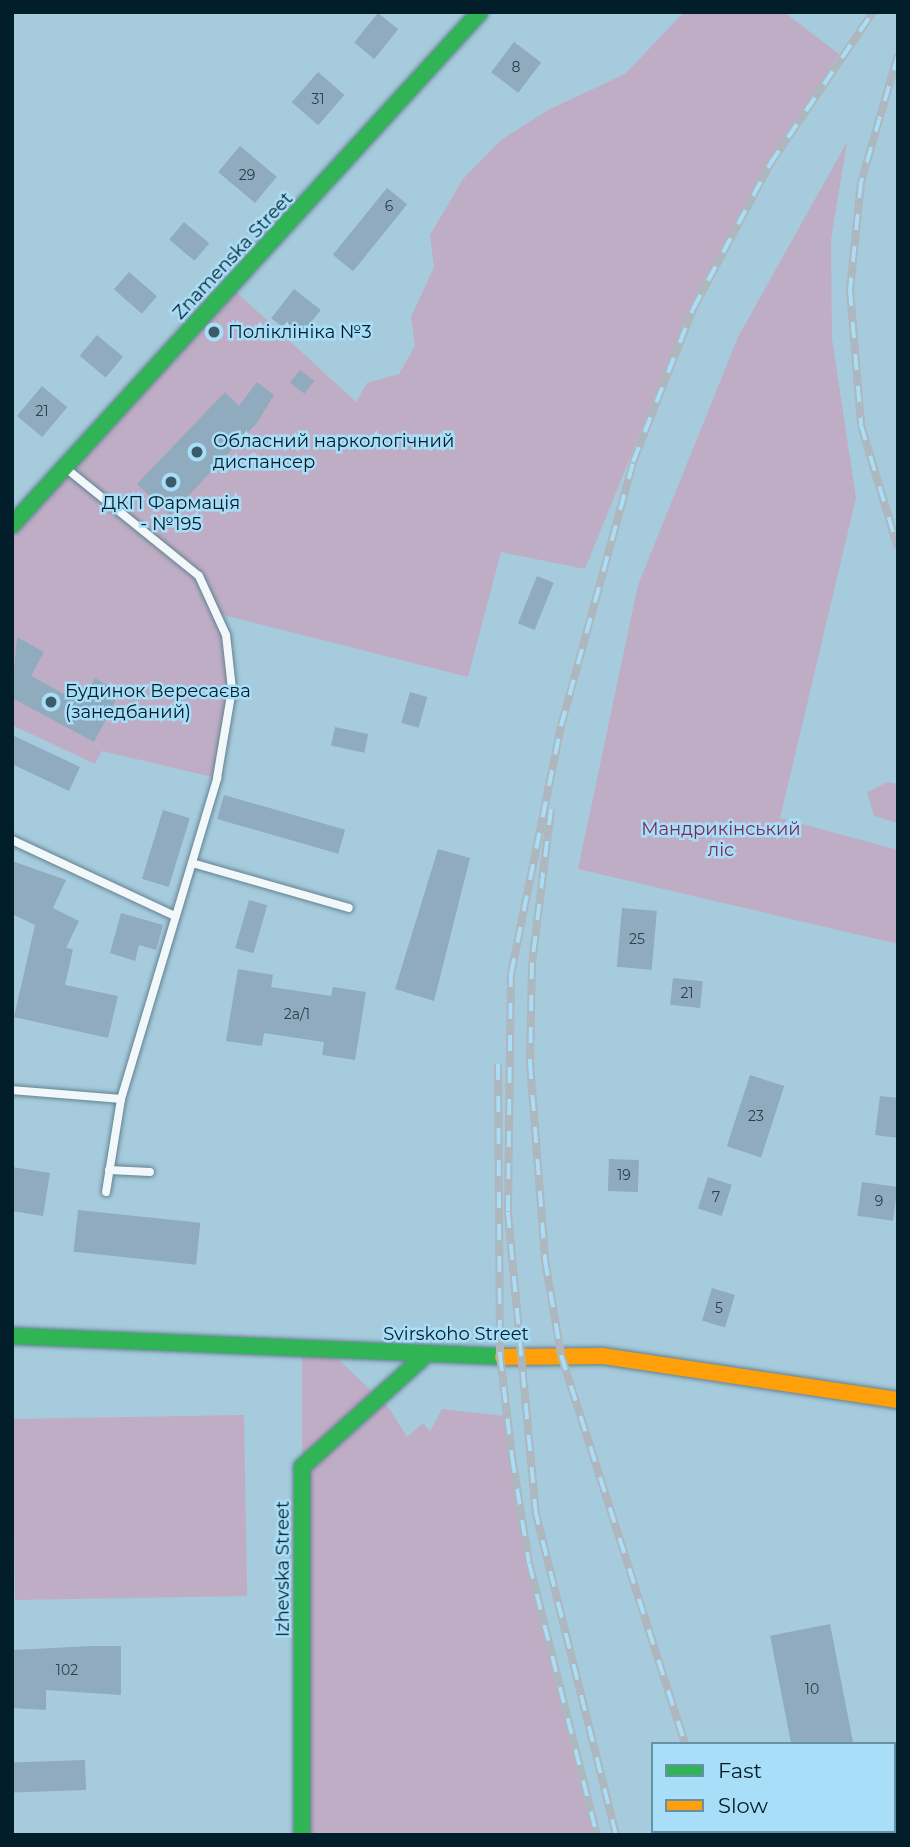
<!DOCTYPE html>
<html>
<head>
<meta charset="utf-8">
<style>
	body { margin:0 }
	#map { position:relative; width:910px; height:1847px; overflow:hidden; background:#a6cbdc; font-family:Montserrat,sans-serif }
	div>[style] { position:absolute }
	.green>* { inset:0; background:#bfadc5; transform-origin:0 0 }
	.building>* { inset:0; background:#8fabbd; transform-origin:0 0 }
	.roads { filter:drop-shadow(0 0 2px #628290) drop-shadow(0 0 2px #628290) }
	.lane>* { height:8px; margin:-4px; padding:0 4px; transform-origin:4px; border-radius:4px; background:#f2f7fa }
	.fast>* { height:16px; margin:-8px; padding:0 8px; transform-origin:8px; border-radius:8px; background:#30b455 }
	.slow>* { height:16px; margin:-8px; padding:0 8px; transform-origin:8px; border-radius:8px; background:#ff9f0a }
	.rail>* { height:8px; margin-top:-4px; transform-origin:0; background:repeating-linear-gradient(90deg,#a9def8 0 16px,#aeb7bd 0 32px); box-sizing:border-box; border-block:2px solid #aeb7bd }
	.dots>* { width:19px; height:19px; translate:-50% -50%; box-sizing:border-box; border:4px solid #a9def8; border-radius:50% }
	span { translate:-50% -50%; white-space:nowrap; text-align:center; line-height:1.15; -webkit-text-stroke:5px #a9def8; paint-order:stroke }
	.number-label { font-size:14px; color:#25414f }
	.number-label span { -webkit-text-stroke-width:0 }
	.street-label { font-size:18px; color:#021e2a }
	.poi-label { font-size:18px; color:#021e2a }
	.left { translate:0 -50%; text-align:left }
	.park-label { font-size:18px; color:#7e2959 }
	.frame { position:absolute; inset:0; border:14px solid #021e2a; pointer-events:none }
	.legend { position:absolute; left:651px; top:1742px; width:245px; height:91px; box-sizing:border-box; background:#a9def8; border:2px solid #6691a6; margin:0; padding:9px 12px; list-style:none; font-size:21px; color:#021e2a }
	.legend li { display:flex; align-items:center; gap:14px; height:35px }
	.legend b { width:35px; border:2px solid #6691a6 }
</style>
</head>
<body>
<div id="map">
	<div class="green">
		<i style="clip-path:polygon(684px 12px,784px 12px,839px 54px,767px 166px,688px 314px,585px 569px,501px 552px,468px 677px,219px 614px,232px 689px,217px 778px,102px 751px,95px 764px,12px 725px,12px 525px,232px 288px,356px 402px,367px 383px,399px 374px,415px 346px,411px 317px,434px 267px,430px 235px,463px 179px,501px 140px,550px 109px,625px 74px)"></i>
		<i style="clip-path:polygon(847px 142px,831px 240px,832px 339px,856px 498px,780px 818px,898px 850px,898px 944px,578px 869px,638px 585px,738px 337px)"></i>
		<i style="clip-path:polygon(888px 782px,898px 784px,898px 823px,874px 816px,867px 792px)"></i>
		<i style="clip-path:polygon(302px 1351px,338px 1359px,389px 1408px,407px 1437px,423px 1423px,430px 1431px,442px 1409px,504px 1416px,539px 1613px,593px 1835px,302px 1835px)"></i>
		<i style="left:244px;top:1415px;width:181px;height:232px;rotate:89deg"></i>
	</div>
	<div class="building">
		<i style="left:378px;top:13px;width:26px;height:38px;rotate:39deg"></i>
		<i style="left:514px;top:42px;width:34px;height:38px;rotate:37deg"></i>
		<i style="left:318px;top:72px;width:35px;height:40px;rotate:41deg"></i>
		<i style="left:240px;top:146px;width:48px;height:34px;rotate:40deg"></i>
		<i style="left:387px;top:188px;width:26px;height:86px;rotate:39deg"></i>
		<i style="left:184px;top:222px;width:33px;height:23px;rotate:40deg"></i>
		<i style="left:129px;top:272px;width:37px;height:23px;rotate:41deg"></i>
		<i style="left:294px;top:289px;width:34px;height:37px;rotate:38deg"></i>
		<i style="left:97px;top:335px;width:34px;height:27px;rotate:40deg"></i>
		<i style="left:300px;top:370px;width:18px;height:16px;rotate:38deg"></i>
		<i style="clip-path:polygon(257px 382px,274px 395px,257px 423px,170px 515px,137px 484px,225px 392px,239px 406px)"></i>
		<i style="left:42px;top:386px;width:33px;height:39px;rotate:40deg"></i>
		<i style="left:537px;top:576px;width:18px;height:51px;rotate:22deg"></i>
		<i style="clip-path:polygon(17px 637px,44px 652px,31px 676px,81px 703px,95px 678px,120px 692px,94px 742px,12px 698px)"></i>
		<i style="left:410px;top:692px;width:18px;height:32px;rotate:16deg"></i>
		<i style="left:335px;top:727px;width:34px;height:19px;rotate:12deg"></i>
		<i style="clip-path:polygon(12px 735px,80px 767px,69px 791px,12px 764px)"></i>
		<i style="left:224px;top:795px;width:126px;height:25px;rotate:16deg"></i>
		<i style="left:163px;top:810px;width:28px;height:72px;rotate:17deg"></i>
		<i style="clip-path:polygon(438px 849px,470px 858px,434px 1001px,395px 989px)"></i>
		<i style="clip-path:polygon(12px 861px,66px 880px,53px 908px,79px 921px,66px 948px,73px 949px,65px 985px,118px 996px,108px 1038px,14px 1017px,35px 925px,12px 914px)"></i>
		<i style="left:249px;top:900px;width:19px;height:50px;rotate:16deg"></i>
		<i style="left:622px;top:908px;width:35px;height:59px;rotate:5deg"></i>
		<i style="clip-path:polygon(121px 913px,163px 925px,156px 950px,139px 945px,135px 961px,110px 953px)"></i>
		<i style="clip-path:polygon(238px 969px,273px 975px,271px 987px,331px 996px,333px 987px,366px 992px,355px 1060px,322px 1055px,324px 1042px,264px 1033px,262px 1046px,226px 1041px)"></i>
		<i style="left:673px;top:978px;width:30px;height:27px;rotate:6deg"></i>
		<i style="left:750px;top:1075px;width:36px;height:75px;rotate:18deg"></i>
		<i style="clip-path:polygon(880px 1096px,898px 1098px,898px 1138px,875px 1135px)"></i>
		<i style="left:609px;top:1159px;width:30px;height:32px;rotate:2deg"></i>
		<i style="clip-path:polygon(12px 1167px,50px 1173px,43px 1216px,12px 1211px)"></i>
		<i style="left:708px;top:1177px;width:25px;height:33px;rotate:18deg"></i>
		<i style="left:862px;top:1182px;width:36px;height:34px;rotate:8deg"></i>
		<i style="left:78px;top:1210px;width:123px;height:42px;rotate:6deg"></i>
		<i style="left:712px;top:1288px;width:24px;height:34px;rotate:17deg"></i>
		<i style="left:830px;top:1624px;width:122px;height:61px;rotate:79deg"></i>
		<i style="clip-path:polygon(93px 1646px,121px 1646px,121px 1695px,46px 1690px,46px 1710px,12px 1708px,12px 1650px)"></i>
		<i style="left:85px;top:1760px;width:30px;height:73px;rotate:88deg"></i>
	</div>
	<div class="roads">
		<div class="lane">
			<i style="left:12px;top:840px;width:180px;rotate:25deg"></i>
			<i style="left:192px;top:863px;width:163px;rotate:16deg"></i>
			<i style="left:12px;top:1090px;width:109px;rotate:4.7deg"></i>
			<i style="left:121px;top:1099px;width:335px;rotate:-73.3deg"></i>
			<i style="left:217px;top:778px;width:90px;rotate:-80.4deg"></i>
			<i style="left:232px;top:689px;width:54px;rotate:-96.3deg"></i>
			<i style="left:226px;top:635px;width:65px;rotate:-114.6deg"></i>
			<i style="left:199px;top:576px;width:170px;rotate:-141deg"></i>
			<i style="left:109px;top:1170px;width:41px;rotate:2.8deg"></i>
			<i style="left:106px;top:1192px;width:94px;rotate:-80.8deg"></i>
		</div>
		<div class="fast">
			<i style="left:12px;top:525px;width:694px;rotate:-47.63deg"></i>
			<i style="left:12px;top:1336px;width:491px;rotate:2.4deg"></i>
			<i style="left:302px;top:1835px;width:368px;rotate:-90deg"></i>
			<i style="left:302px;top:1467px;width:162px;rotate:-42.2deg"></i>
		</div>
		<div class="slow">
			<i style="left:503px;top:1357px;width:100px;rotate:-0.6deg"></i>
			<i style="left:603px;top:1356px;width:298px;rotate:8.5deg"></i>
		</div>
	</div>
	<div class="rail">
		<i style="left:898px;top:55px;width:132px;rotate:106.2deg"></i>
		<i style="left:861px;top:182px;width:109px;rotate:95.8deg"></i>
		<i style="left:850px;top:290px;width:135px;rotate:85.3deg"></i>
		<i style="left:861px;top:425px;width:128px;rotate:73.3deg"></i>
		<i style="left:551px;top:809px;width:155px;rotate:97deg"></i>
		<i style="left:532px;top:963px;width:100px;rotate:91.1deg"></i>
		<i style="left:530px;top:1063px;width:198px;rotate:85.6deg"></i>
		<i style="left:545px;top:1260px;width:96px;rotate:80.4deg"></i>
		<i style="left:561px;top:1355px;width:408px;rotate:72.3deg"></i>
		<i style="left:498px;top:1064px;width:291px;rotate:89.6deg"></i>
		<i style="left:500px;top:1355px;width:103px;rotate:83.3deg"></i>
		<i style="left:512px;top:1457px;width:107px;rotate:80.9deg"></i>
		<i style="left:529px;top:1563px;width:280px;rotate:76deg"></i>
		<i style="left:714px;top:1831px;width:4px;rotate:76deg"></i>
		<i style="left:616px;top:1835px;width:330px;rotate:-104deg"></i>
		<i style="left:536px;top:1515px;width:305px;rotate:-95.3deg"></i>
		<i style="left:508px;top:1211px;width:237px;rotate:-89.3deg"></i>
		<i style="left:511px;top:974px;width:253px;rotate:-78.6deg"></i>
		<i style="left:561px;top:726px;width:274px;rotate:-74.7deg"></i>
		<i style="left:633px;top:462px;width:164px;rotate:-68.6deg"></i>
		<i style="left:693px;top:309px;width:164px;rotate:-62deg"></i>
		<i style="left:770px;top:164px;width:184px;rotate:-55.9deg"></i>
	</div>
	<div class="dots">
		<i style="left:214px;top:332px;background:#3b5b68"></i>
		<i style="left:197px;top:452px;background:#3b5b68"></i>
		<i style="left:171px;top:482px;background:#3b5b68"></i>
		<i style="left:51px;top:702px;background:#3b5b68"></i>
	</div>
	<div class="number-label">
		<span style="left:516px;top:67px">8</span>
		<span style="left:318px;top:99px">31</span>
		<span style="left:247px;top:175px">29</span>
		<span style="left:389px;top:206px">6</span>
		<span style="left:42px;top:411px">21</span>
		<span style="left:637px;top:939px">25</span>
		<span style="left:687px;top:993px">21</span>
		<span style="left:297px;top:1014px">2а/1</span>
		<span style="left:756px;top:1116px">23</span>
		<span style="left:624px;top:1175px">19</span>
		<span style="left:716px;top:1197px">7</span>
		<span style="left:879px;top:1201px">9</span>
		<span style="left:719px;top:1308px">5</span>
		<span style="left:67px;top:1670px">102</span>
		<span style="left:812px;top:1689px">10</span>
	</div>
	<div class="street-label">
		<span style="left:233px;top:256px;rotate:-47deg">Znamenska Street</span>
		<span style="left:456px;top:1334px">Svirskoho Street</span>
		<span style="left:283px;top:1569px;rotate:-90deg">Izhevska Street</span>
	</div>
	<div class="poi-label">
		<span class="left" style="left:228px;top:332px">Поліклініка №3</span>
		<span class="left" style="left:213px;top:452px">Обласний наркологічний<br>диспансер</span>
		<span style="left:171px;top:514px">ДКП Фармація<br>- №195</span>
		<span class="left" style="left:65px;top:702px">Будинок Вересаєва<br>(занедбаний)</span>
	</div>
	<div class="park-label">
		<span style="left:721px;top:840px">Мандрикінський<br>ліс</span>
	</div>
	<div class="frame"></div>
	<ul class="legend">
	<li><b style="height:9px;background:#30b455"></b>Fast</li>
	<li><b style="height:9px;background:#ff9f0a"></b>Slow</li>
	</ul>
</div>
</body>
</html>
